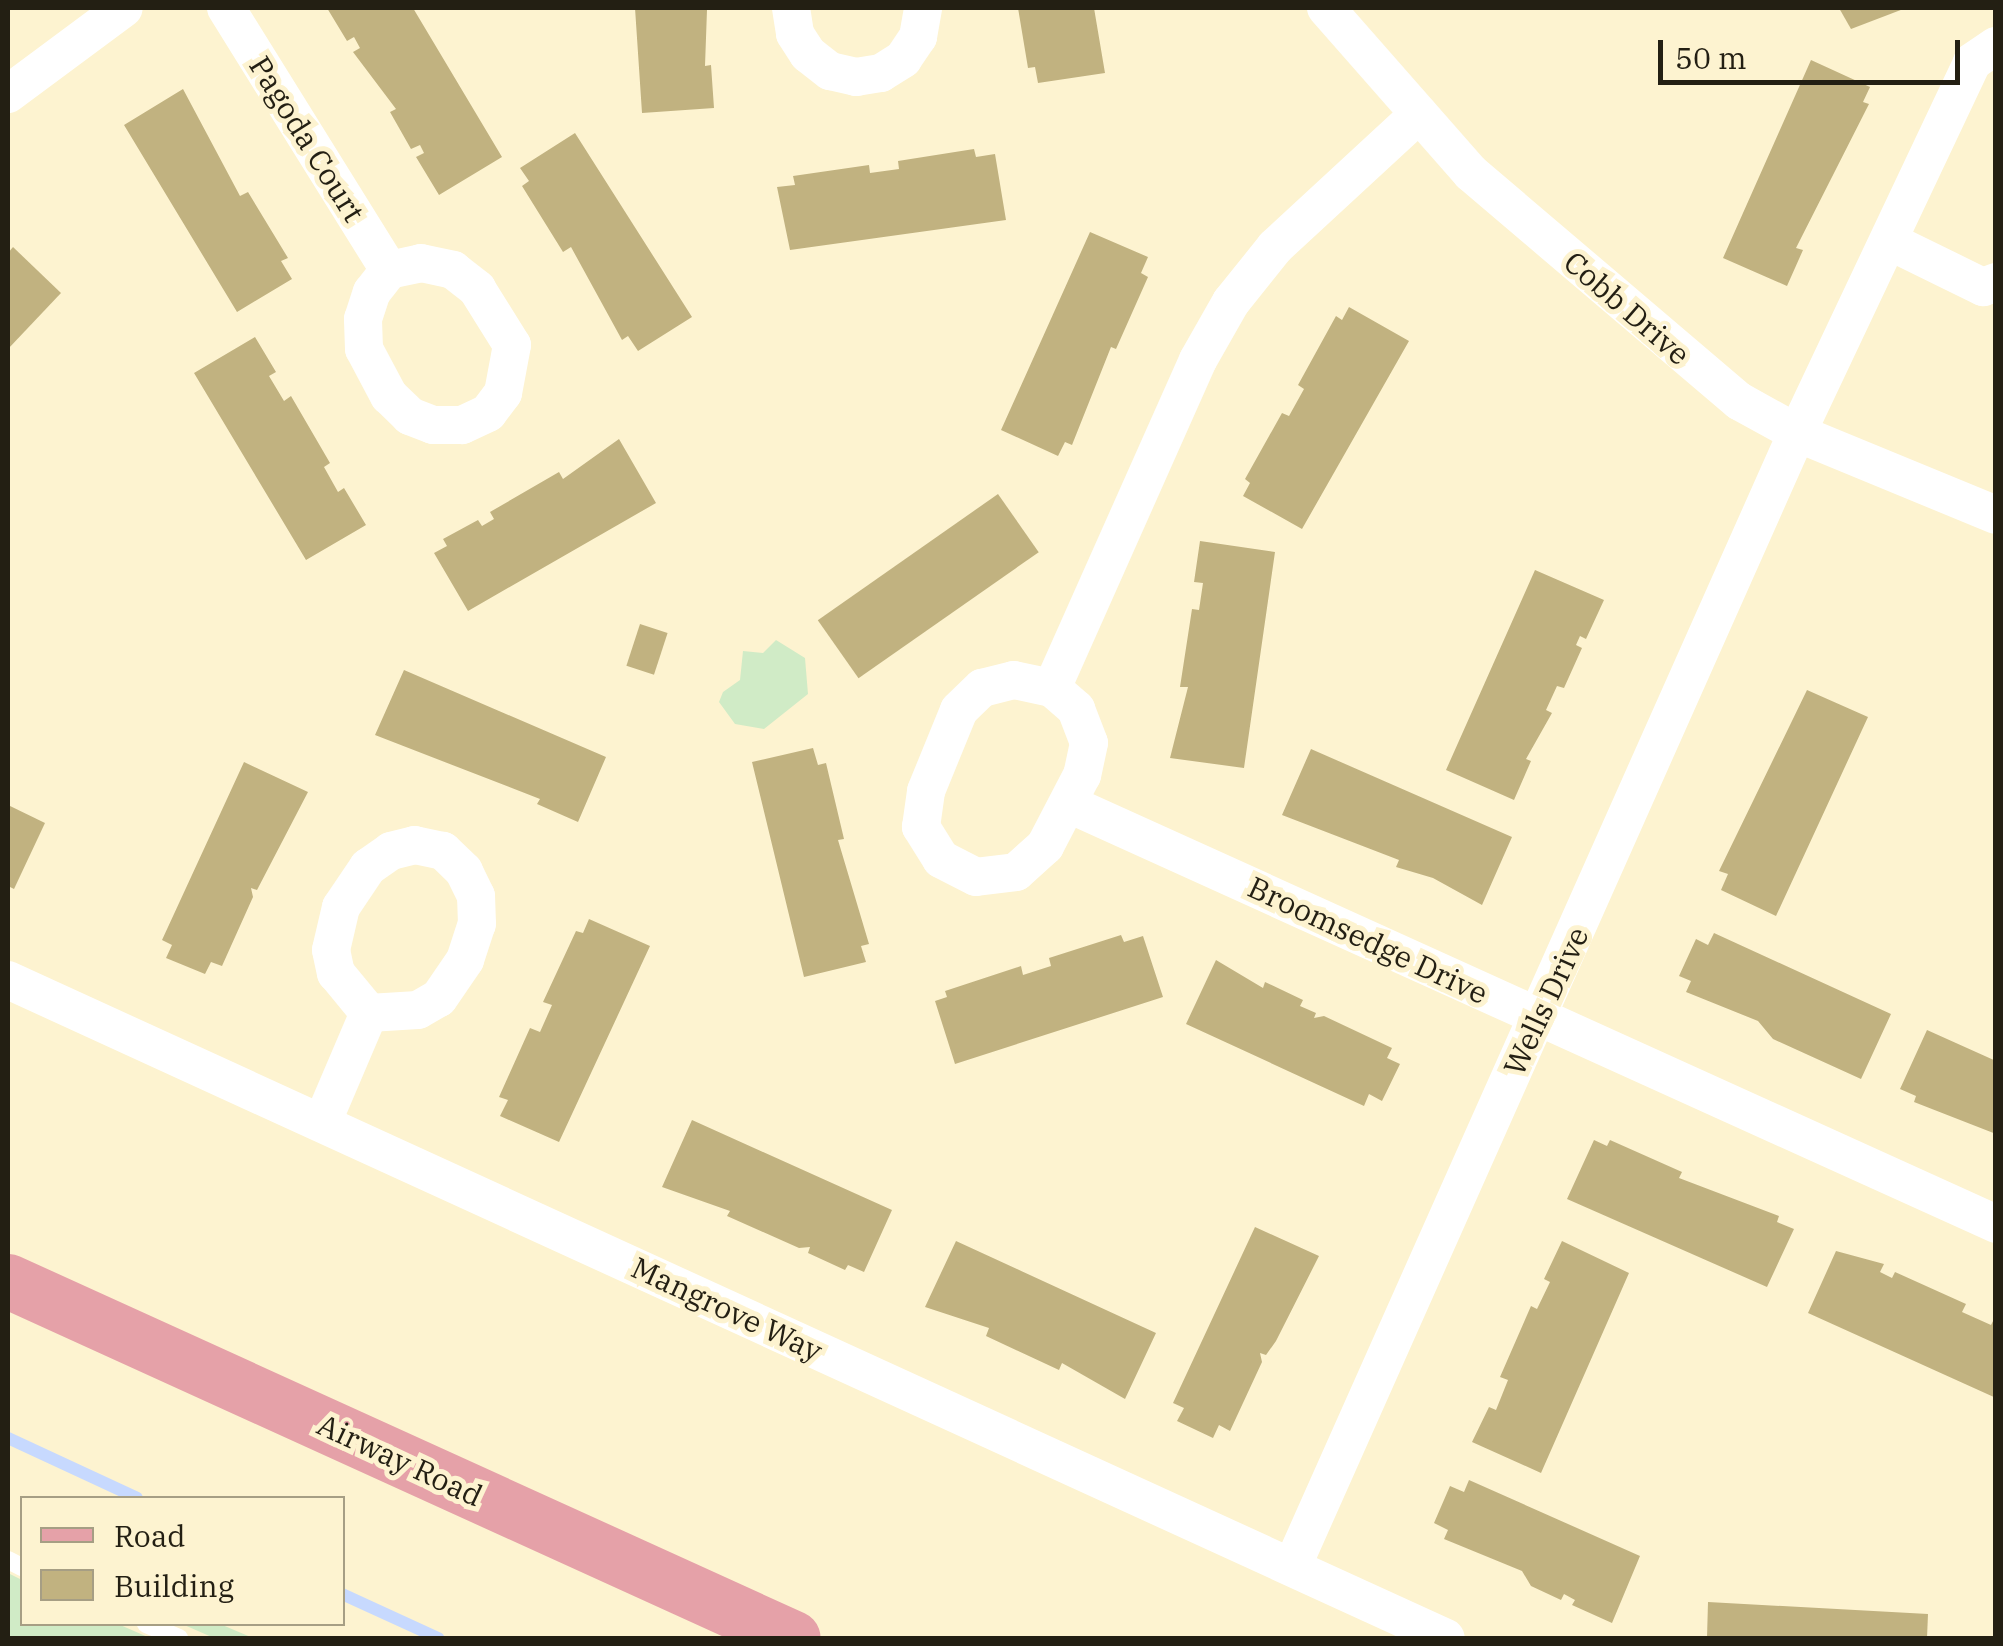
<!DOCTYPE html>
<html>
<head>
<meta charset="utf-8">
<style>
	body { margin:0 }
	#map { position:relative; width:2003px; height:1646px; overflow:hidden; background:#fdf3d0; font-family:"IBM Plex Serif",serif }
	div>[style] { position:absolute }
	.green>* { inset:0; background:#d0ebc6 }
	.stream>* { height:12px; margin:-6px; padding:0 6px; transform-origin:6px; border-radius:6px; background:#c7d9fe }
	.building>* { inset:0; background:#c1b280; transform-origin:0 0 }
	.lane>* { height:18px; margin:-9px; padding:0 9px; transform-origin:9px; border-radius:9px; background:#fff }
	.street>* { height:38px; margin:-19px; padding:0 19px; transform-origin:19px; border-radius:19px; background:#fff }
	.primary>* { height:55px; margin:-27.5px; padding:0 27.5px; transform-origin:27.5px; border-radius:27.5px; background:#e5a1a8 }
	span { translate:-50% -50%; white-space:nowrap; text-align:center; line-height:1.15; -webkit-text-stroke:10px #fdf3d0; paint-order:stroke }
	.street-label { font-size:30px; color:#231f13 }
	.frame { position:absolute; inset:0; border:10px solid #231f13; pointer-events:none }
	.legend { position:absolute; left:20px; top:1496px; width:325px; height:130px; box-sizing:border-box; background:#fdf3d0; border:2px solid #a69e84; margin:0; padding:12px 18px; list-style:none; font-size:30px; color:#231f13 }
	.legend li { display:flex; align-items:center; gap:20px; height:50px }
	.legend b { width:50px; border:2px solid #a69e84 }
	.scale { position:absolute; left:1658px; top:40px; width:302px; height:45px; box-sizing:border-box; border:5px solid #231f13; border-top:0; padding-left:12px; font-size:30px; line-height:35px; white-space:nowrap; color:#231f13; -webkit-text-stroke:8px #fdf3d0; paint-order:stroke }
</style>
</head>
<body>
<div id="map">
	<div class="green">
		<i style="clip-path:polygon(776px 640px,805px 658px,808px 694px,764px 729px,735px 724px,719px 702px,723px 692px,740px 680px,743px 651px,763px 653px)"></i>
		<i style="clip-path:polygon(8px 1573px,22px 1580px,22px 1624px,118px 1624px,150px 1638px,8px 1638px)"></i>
		<i style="clip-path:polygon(182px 1624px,220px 1624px,253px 1638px,214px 1638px)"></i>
	</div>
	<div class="stream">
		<i style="left:8px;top:1438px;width:142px;rotate:24.9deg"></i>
		<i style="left:342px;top:1594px;width:106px;rotate:24.6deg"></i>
	</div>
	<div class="building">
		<i style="clip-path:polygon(327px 8px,413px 8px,502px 157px,439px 195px,416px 157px,424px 153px,420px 145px,411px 149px,390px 112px,396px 109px,353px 52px,360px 48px,354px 37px,347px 41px)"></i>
		<i style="clip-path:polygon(635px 8px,707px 10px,705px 66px,711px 65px,714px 108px,642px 113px)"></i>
		<i style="clip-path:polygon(1018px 8px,1094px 8px,1105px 73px,1038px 83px,1035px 67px,1028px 68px)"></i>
		<i style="clip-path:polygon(1839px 8px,1906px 8px,1851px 29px)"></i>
		<i style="clip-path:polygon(1811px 60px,1870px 87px,1863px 102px,1869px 104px,1796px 248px,1803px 250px,1787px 286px,1723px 258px)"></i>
		<i style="clip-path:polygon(183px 89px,240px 196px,248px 192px,288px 258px,281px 261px,292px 279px,237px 312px,124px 125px)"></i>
		<i style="clip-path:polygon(575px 133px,692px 317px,638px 351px,628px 336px,622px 340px,571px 247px,563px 252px,522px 186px,529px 181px,520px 168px)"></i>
		<i style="clip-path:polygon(974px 149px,976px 157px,995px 154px,1006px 220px,790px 250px,777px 187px,795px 185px,793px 176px,869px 165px,870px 173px,899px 169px,898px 161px)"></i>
		<i style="clip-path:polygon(1090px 232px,1148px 257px,1141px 273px,1148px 277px,1116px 349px,1111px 347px,1072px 445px,1065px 442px,1058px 456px,1001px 430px)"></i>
		<i style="clip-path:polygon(13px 247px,61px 293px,8px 349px,8px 253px)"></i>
		<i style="clip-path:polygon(1349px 307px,1409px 341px,1302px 529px,1243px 496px,1250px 483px,1245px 479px,1282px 413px,1289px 416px,1304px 389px,1298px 385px,1336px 316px,1342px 320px)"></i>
		<i style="clip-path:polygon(255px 337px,276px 372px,269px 376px,284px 401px,291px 396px,330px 463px,324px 467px,338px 492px,344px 488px,366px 525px,306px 560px,194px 373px)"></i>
		<i style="clip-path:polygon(619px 439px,656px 503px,468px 611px,434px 553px,447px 546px,443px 539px,478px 520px,482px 526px,494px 519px,490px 512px,559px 472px,563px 479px)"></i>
		<i style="left:998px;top:494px;width:71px;height:220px;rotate:55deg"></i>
		<i style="clip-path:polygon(1200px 541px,1275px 552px,1244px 768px,1170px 758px,1188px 687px,1180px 687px,1192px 609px,1199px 610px,1203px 583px,1194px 582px)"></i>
		<i style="clip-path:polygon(1535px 570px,1604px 600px,1586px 639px,1580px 636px,1576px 645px,1582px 648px,1564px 688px,1557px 686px,1546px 710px,1552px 713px,1526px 759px,1531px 761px,1514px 800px,1446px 770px)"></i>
		<i style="left:640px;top:624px;width:29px;height:44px;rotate:18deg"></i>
		<i style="clip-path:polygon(404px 670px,606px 757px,578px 822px,537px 804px,540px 799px,375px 735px)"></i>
		<i style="clip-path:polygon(1807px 690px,1868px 717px,1776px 916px,1721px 890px,1728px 874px,1719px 871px)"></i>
		<i style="clip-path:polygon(813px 748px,818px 765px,826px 763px,844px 839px,838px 840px,869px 944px,861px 946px,866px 962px,804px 977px,752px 762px)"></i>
		<i style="clip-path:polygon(1311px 749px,1512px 837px,1482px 905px,1433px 878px,1396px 867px,1399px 860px,1282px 815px)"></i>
		<i style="clip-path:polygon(244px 762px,308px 792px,257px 890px,251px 888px,253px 897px,222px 966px,211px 962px,205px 974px,166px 958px,172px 945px,162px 940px)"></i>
		<i style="clip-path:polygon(8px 805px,45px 823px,14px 889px,8px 886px)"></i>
		<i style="clip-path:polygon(589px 919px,650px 946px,559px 1142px,500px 1116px,508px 1100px,499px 1097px,530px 1028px,540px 1032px,552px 1005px,543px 1002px,576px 931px,583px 933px)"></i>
		<i style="clip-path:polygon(1714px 933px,1891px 1014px,1861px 1079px,1773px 1039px,1758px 1021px,1686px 992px,1691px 981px,1679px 976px,1696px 939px,1708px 945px)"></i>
		<i style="clip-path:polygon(1121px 935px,1124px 942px,1143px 936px,1163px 997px,955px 1064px,935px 1001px,947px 997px,945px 991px,1021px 966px,1023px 975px,1051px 966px,1049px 958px)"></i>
		<i style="clip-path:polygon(1216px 960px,1263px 988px,1265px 982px,1303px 1000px,1300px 1006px,1316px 1013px,1314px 1018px,1324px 1016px,1392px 1048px,1387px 1058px,1400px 1064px,1382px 1101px,1369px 1094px,1364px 1106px,1186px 1024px)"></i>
		<i style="clip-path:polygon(1927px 1030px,1996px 1061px,1996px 1134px,1914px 1102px,1916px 1096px,1900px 1089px)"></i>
		<i style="clip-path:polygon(692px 1120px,892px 1210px,864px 1272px,848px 1265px,845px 1270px,808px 1253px,810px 1247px,799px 1248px,727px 1216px,730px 1211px,662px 1187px)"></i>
		<i style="clip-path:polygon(1594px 1140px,1607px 1146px,1610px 1140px,1682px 1172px,1679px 1178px,1779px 1216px,1777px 1222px,1794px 1229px,1767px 1287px,1567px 1199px)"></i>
		<i style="clip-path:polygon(1255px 1227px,1319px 1256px,1276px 1341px,1266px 1355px,1260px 1353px,1262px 1362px,1230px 1431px,1219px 1425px,1213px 1438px,1177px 1421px,1184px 1408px,1173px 1403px)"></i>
		<i style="clip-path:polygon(956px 1241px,1156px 1333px,1125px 1399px,1062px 1363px,1059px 1370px,986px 1336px,989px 1328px,925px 1307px)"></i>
		<i style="clip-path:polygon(1562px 1241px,1629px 1273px,1541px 1473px,1472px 1442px,1489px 1407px,1496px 1410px,1508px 1380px,1500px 1377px,1531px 1306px,1537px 1309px,1550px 1282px,1544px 1279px)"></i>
		<i style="clip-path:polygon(1836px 1251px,1884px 1264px,1880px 1272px,1892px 1278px,1895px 1272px,1966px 1304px,1962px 1312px,1991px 1325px,1996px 1315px,1996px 1398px,1808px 1313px)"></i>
		<i style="clip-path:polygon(1469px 1480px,1640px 1556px,1612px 1623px,1572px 1605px,1575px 1600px,1564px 1594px,1561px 1600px,1531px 1586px,1522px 1571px,1444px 1539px,1448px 1530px,1434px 1523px,1450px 1486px,1464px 1492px)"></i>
		<i style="clip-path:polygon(1708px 1602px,1928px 1614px,1927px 1638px,1707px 1638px)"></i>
	</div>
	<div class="lane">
		<i style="left:8px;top:1560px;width:16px;rotate:27deg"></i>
		<i style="left:146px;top:1624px;width:36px;rotate:23deg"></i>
	</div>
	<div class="street">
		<i style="left:226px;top:8px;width:309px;rotate:58.1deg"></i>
		<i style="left:791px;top:8px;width:26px;rotate:81deg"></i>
		<i style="left:795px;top:34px;width:24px;rotate:57deg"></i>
		<i style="left:808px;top:54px;width:28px;rotate:38deg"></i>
		<i style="left:830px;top:71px;width:27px;rotate:13deg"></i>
		<i style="left:856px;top:77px;width:25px;rotate:-9deg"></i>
		<i style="left:881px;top:73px;width:26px;rotate:-32deg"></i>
		<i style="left:903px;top:59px;width:27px;rotate:-56deg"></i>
		<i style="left:918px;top:37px;width:29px;rotate:-80deg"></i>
		<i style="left:1326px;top:8px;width:220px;rotate:48.7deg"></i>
		<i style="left:1471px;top:173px;width:352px;rotate:40.4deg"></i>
		<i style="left:1739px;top:401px;width:66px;rotate:28.9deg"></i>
		<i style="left:1797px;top:433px;width:215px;rotate:22.4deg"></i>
		<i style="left:8px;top:94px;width:144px;rotate:-36.6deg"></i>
		<i style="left:1889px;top:241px;width:105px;rotate:26.1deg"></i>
		<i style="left:1983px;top:287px;width:14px;rotate:-21deg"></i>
		<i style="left:421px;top:263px;width:33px;rotate:12deg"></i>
		<i style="left:453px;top:270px;width:31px;rotate:38deg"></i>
		<i style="left:477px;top:289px;width:66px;rotate:58deg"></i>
		<i style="left:512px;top:345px;width:49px;rotate:100.6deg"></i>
		<i style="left:503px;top:393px;width:25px;rotate:127deg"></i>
		<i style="left:488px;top:413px;width:29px;rotate:155deg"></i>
		<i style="left:462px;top:425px;width:29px;rotate:180deg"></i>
		<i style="left:433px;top:425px;width:25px;rotate:-159deg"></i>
		<i style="left:410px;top:416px;width:29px;rotate:-136deg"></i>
		<i style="left:389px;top:396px;width:53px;rotate:-118deg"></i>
		<i style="left:364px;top:349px;width:30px;rotate:-92deg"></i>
		<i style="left:363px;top:319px;width:28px;rotate:-72deg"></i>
		<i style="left:372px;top:292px;width:28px;rotate:-52deg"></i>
		<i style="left:389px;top:270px;width:33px;rotate:-12deg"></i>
		<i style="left:1014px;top:680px;width:39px;rotate:12deg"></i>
		<i style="left:1052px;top:688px;width:32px;rotate:41deg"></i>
		<i style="left:1076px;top:709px;width:36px;rotate:69deg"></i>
		<i style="left:1089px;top:743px;width:33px;rotate:102deg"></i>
		<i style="left:1082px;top:775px;width:80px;rotate:117.5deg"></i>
		<i style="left:1045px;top:846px;width:39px;rotate:138deg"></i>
		<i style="left:1016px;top:872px;width:40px;rotate:172.9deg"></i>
		<i style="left:976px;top:877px;width:39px;rotate:-153deg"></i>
		<i style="left:941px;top:859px;width:38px;rotate:-122deg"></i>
		<i style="left:921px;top:827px;width:36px;rotate:-82deg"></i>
		<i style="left:926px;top:791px;width:87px;rotate:-67.8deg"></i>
		<i style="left:959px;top:710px;width:32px;rotate:-44deg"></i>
		<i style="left:982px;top:688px;width:33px;rotate:-14deg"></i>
		<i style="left:1052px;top:688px;width:359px;rotate:-66deg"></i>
		<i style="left:1198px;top:360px;width:67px;rotate:-60.4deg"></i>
		<i style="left:1231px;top:302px;width:70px;rotate:-51.3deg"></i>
		<i style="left:1275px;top:247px;width:196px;rotate:-42.7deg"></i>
		<i style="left:1069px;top:804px;width:1018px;rotate:24.37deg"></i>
		<i style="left:8px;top:980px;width:1581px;rotate:24.59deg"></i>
		<i style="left:322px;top:1123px;width:120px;rotate:-66.9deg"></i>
		<i style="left:369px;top:1013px;width:49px;rotate:-3.5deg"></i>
		<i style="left:418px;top:1010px;width:24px;rotate:-30deg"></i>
		<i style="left:439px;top:998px;width:46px;rotate:-55.6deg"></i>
		<i style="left:465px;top:960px;width:38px;rotate:-72deg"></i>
		<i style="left:477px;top:924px;width:28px;rotate:-92deg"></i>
		<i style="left:476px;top:896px;width:28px;rotate:-116deg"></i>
		<i style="left:464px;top:871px;width:29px;rotate:-136deg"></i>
		<i style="left:443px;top:851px;width:29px;rotate:-168deg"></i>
		<i style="left:415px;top:845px;width:25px;rotate:166deg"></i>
		<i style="left:391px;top:851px;width:28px;rotate:145deg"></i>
		<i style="left:368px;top:867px;width:48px;rotate:124deg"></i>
		<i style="left:341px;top:907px;width:44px;rotate:103.1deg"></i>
		<i style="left:331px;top:950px;width:24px;rotate:78deg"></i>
		<i style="left:336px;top:973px;width:52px;rotate:50.5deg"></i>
		<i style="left:1292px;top:1567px;width:1241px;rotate:-66deg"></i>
		<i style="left:1797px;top:433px;width:410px;rotate:-64.7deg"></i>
		<i style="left:1972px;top:62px;width:29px;rotate:-34deg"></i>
	</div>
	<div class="primary">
		<i style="left:8px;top:1281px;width:862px;rotate:24.45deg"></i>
	</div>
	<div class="street-label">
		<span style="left:307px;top:139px;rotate:58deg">Pagoda Court</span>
		<span style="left:1627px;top:308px;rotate:41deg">Cobb Drive</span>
		<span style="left:1368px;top:940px;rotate:25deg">Broomsedge Drive</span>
		<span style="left:1546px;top:1001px;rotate:-65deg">Wells Drive</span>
		<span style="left:727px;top:1309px;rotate:25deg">Mangrove Way</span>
		<span style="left:400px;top:1460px;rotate:25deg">Airway Road</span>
	</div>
	<div class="frame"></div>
	<ul class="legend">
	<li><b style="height:12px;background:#e5a1a8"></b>Road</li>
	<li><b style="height:28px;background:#c1b280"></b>Building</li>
	</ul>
	<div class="scale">50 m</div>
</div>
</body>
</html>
